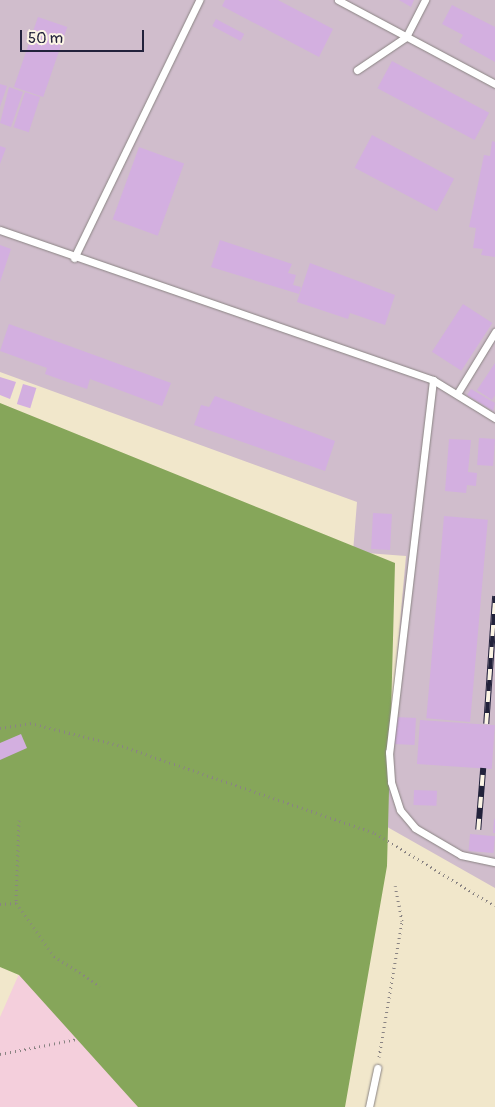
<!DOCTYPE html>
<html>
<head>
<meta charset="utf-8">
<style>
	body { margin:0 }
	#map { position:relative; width:495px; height:1107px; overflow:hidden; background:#f1e7cb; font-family:Pangolin,sans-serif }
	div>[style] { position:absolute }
	.built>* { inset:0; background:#f4cfdc }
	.industrial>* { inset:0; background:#d0bdcc }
	.forest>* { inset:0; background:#86a65a }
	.building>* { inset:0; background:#d3afe0; transform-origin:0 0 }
	.path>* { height:3px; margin-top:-1.5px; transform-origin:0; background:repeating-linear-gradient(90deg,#8a8483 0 1px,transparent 0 5px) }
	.roads { filter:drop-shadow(0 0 1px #8a8483) drop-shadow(0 0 1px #8a8483) }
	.lane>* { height:7px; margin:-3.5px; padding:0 3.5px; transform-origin:3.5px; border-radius:3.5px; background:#fff }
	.rail>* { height:5.5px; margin-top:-2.75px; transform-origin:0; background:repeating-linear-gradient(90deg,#fcf5e5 0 11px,#22223b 0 22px); box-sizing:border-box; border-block:1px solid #22223b }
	span { translate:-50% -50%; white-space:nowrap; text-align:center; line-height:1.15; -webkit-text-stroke:4px #fcf5e5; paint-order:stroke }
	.scale { position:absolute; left:20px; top:30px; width:124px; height:22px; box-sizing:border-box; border:2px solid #22223b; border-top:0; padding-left:6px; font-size:15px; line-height:18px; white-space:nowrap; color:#22223b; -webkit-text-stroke:4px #fcf5e5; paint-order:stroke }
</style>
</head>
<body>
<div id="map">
	<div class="built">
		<i style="clip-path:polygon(19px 974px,140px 1107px,0 1107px,0 1017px)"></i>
	</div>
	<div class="industrial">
		<i style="clip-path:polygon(0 0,495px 0,495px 888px,382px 824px,406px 556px,353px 552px,357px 502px,0 372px)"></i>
	</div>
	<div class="forest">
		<i style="clip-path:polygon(0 403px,395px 563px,387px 866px,345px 1107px,138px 1107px,19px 975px,0 967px)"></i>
	</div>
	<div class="building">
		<i style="clip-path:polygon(225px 0,278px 0,333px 29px,319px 57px,222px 6px)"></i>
		<i style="clip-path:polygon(399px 0,414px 0,411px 7px)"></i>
		<i style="clip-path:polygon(452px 5px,495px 27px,495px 62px,459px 42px,463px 35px,442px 24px)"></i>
		<i style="left:38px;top:17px;width:31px;height:74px;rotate:19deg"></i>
		<i style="left:216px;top:19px;width:32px;height:8px;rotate:28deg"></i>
		<i style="left:392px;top:61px;width:110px;height:31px;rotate:28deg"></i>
		<i style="clip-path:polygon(0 84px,7px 86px,0 107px)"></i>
		<i style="clip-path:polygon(9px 87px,23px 92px,11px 127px,0 123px)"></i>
		<i style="left:25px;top:92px;width:16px;height:37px;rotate:18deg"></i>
		<i style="left:372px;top:135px;width:93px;height:37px;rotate:28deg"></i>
		<i style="clip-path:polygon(492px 141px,495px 142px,495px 257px,481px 255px,483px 249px,473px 248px,476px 228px,469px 227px,484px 155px,490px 156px)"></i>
		<i style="clip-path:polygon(0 146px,6px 148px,0 164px)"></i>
		<i style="left:139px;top:147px;width:48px;height:77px;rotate:20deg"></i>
		<i style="clip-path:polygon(220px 240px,292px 264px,288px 273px,296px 275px,293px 285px,301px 287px,299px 294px,211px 267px)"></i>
		<i style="clip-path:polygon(0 245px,11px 249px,0 282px)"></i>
		<i style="clip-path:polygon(310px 263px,395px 295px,385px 325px,350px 313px,348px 319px,297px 302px)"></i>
		<i style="left:463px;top:304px;width:35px;height:57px;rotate:33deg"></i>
		<i style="clip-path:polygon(9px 324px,171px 383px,162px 406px,90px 379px,87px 389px,45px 374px,47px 368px,0 351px)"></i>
		<i style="clip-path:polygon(495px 363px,495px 395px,492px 400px,477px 390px)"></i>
		<i style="clip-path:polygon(0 377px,16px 382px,10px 399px,0 395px)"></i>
		<i style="left:23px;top:384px;width:14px;height:21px;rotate:17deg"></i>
		<i style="clip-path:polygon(471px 389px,495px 403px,493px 411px,467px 395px)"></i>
		<i style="clip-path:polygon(215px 396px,335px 441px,325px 471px,194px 425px,201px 405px,209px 407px)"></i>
		<i style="left:479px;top:438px;width:16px;height:27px;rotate:4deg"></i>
		<i style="clip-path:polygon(449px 439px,471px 440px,468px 472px,477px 473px,476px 486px,467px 485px,466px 493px,445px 491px)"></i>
		<i style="left:373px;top:513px;width:19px;height:36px;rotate:3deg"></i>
		<i style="left:444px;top:516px;width:44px;height:203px;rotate:5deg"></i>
		<i style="left:396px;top:717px;width:20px;height:27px;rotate:3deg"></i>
		<i style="left:420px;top:720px;width:75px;height:44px;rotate:4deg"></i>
		<i style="clip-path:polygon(21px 734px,27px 748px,0 760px,0 743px)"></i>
		<i style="left:414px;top:790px;width:23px;height:15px;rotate:2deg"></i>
		<i style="clip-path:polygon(494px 819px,495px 819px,495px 833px,493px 833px)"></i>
		<i style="left:470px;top:834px;width:25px;height:17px;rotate:5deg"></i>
	</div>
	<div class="path">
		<i style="left:0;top:728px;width:30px;rotate:-9deg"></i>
		<i style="left:30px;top:723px;width:95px;rotate:14deg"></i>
		<i style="left:122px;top:746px;width:268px;rotate:19deg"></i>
		<i style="left:375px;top:833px;width:140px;rotate:31.3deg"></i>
		<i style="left:19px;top:820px;width:83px;rotate:92.1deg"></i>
		<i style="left:16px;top:903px;width:65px;rotate:54.4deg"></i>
		<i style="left:54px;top:956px;width:55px;rotate:33.1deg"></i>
		<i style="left:0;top:904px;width:16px;rotate:-4deg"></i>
		<i style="left:0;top:1054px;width:78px;rotate:-11deg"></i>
		<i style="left:379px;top:1057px;width:138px;rotate:-80.4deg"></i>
		<i style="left:402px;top:921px;width:36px;rotate:-101deg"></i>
	</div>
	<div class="roads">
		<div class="lane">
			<i style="left:338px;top:0;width:178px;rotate:28.1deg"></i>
			<i style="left:357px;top:70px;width:59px;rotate:-34deg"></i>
			<i style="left:406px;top:37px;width:42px;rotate:-62.8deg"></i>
			<i style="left:0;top:230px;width:458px;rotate:19.1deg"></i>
			<i style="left:433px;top:380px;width:73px;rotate:31.5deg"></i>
			<i style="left:74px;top:258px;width:287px;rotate:-64.1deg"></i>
			<i style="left:433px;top:380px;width:375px;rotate:96.7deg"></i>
			<i style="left:389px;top:752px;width:30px;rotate:86deg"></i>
			<i style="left:391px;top:782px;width:29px;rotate:72deg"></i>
			<i style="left:400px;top:810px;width:23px;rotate:50deg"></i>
			<i style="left:415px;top:828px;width:53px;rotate:30.4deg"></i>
			<i style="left:461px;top:855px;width:35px;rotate:12deg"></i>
			<i style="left:457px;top:394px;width:73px;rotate:-58.5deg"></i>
			<i style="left:369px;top:1107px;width:40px;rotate:-78deg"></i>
		</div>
	</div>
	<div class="rail">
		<i style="left:486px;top:724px;width:128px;rotate:-86deg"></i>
		<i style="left:478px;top:830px;width:62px;rotate:-85.4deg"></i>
	</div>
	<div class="scale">50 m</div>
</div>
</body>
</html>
